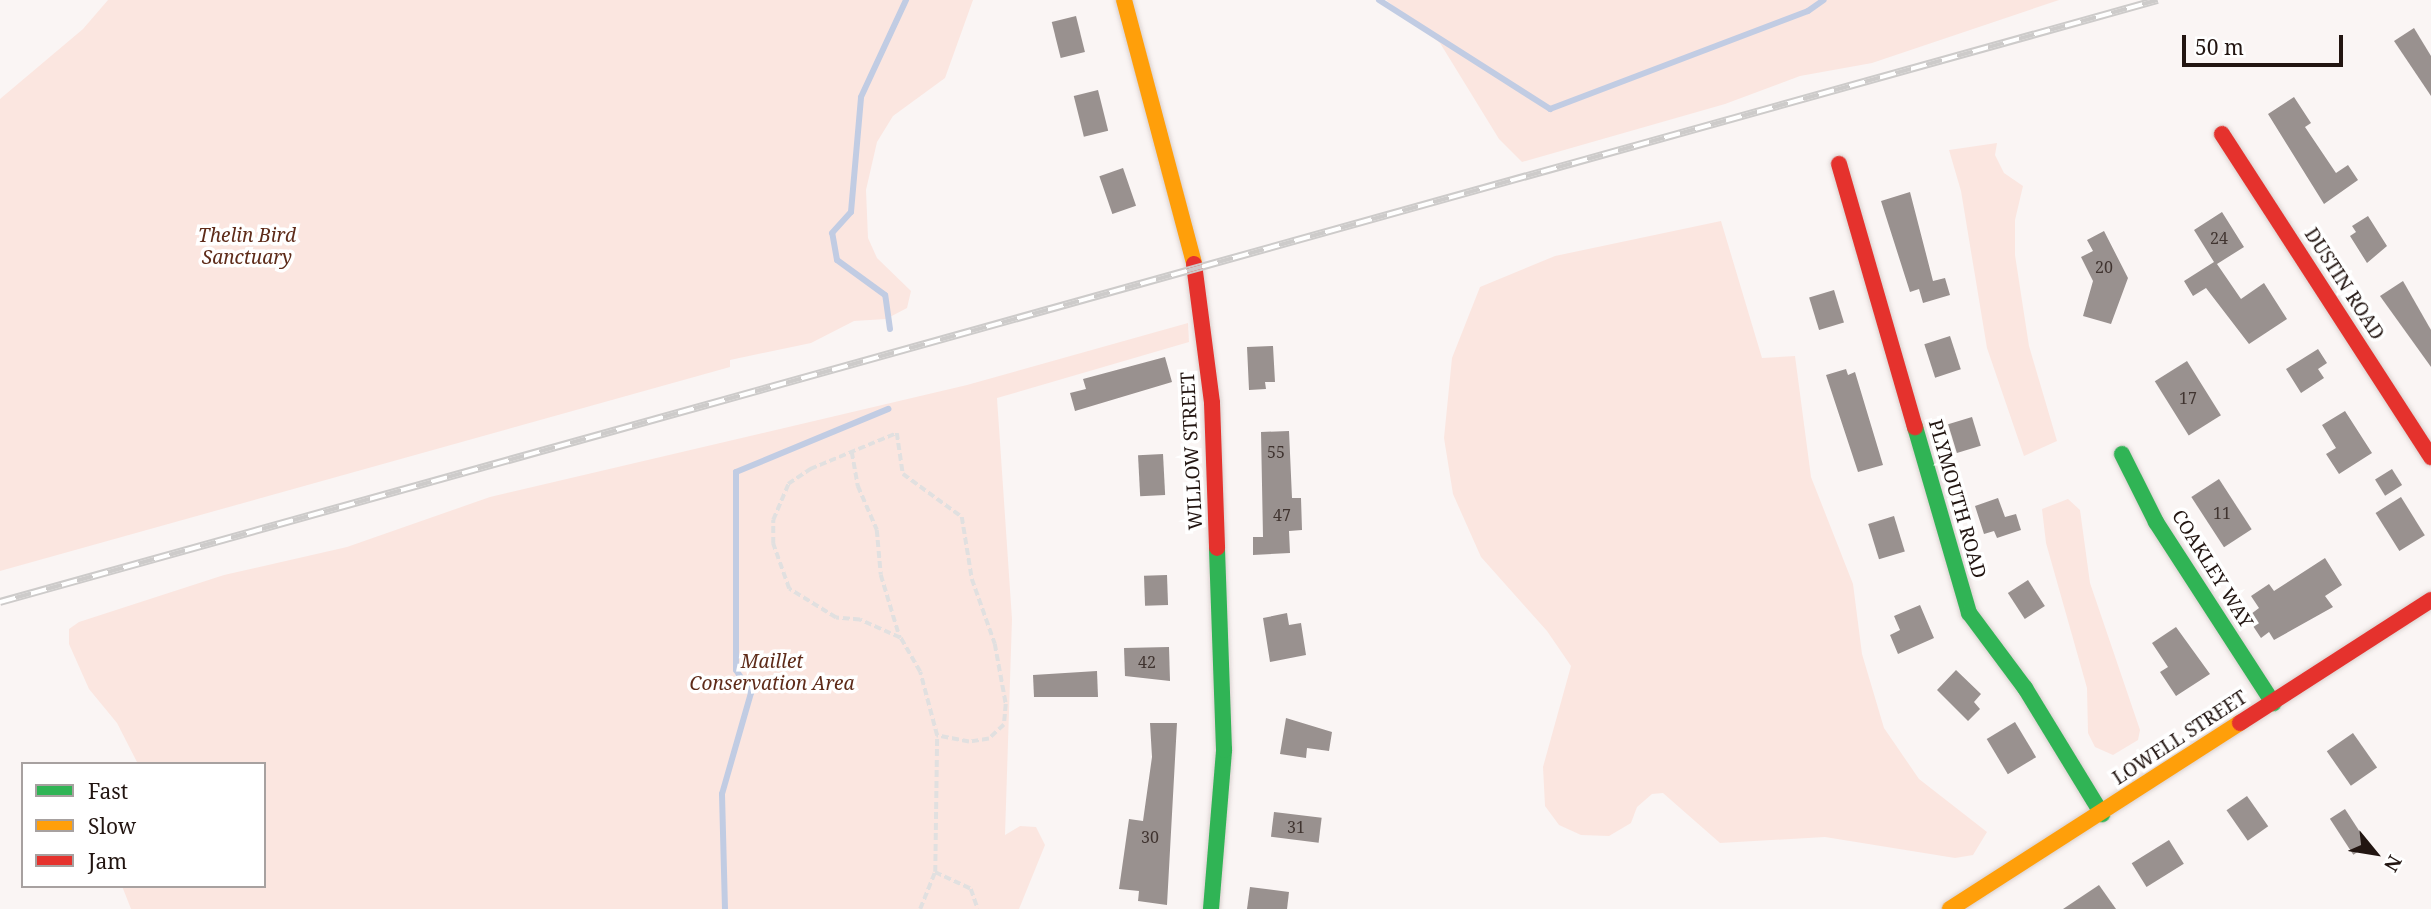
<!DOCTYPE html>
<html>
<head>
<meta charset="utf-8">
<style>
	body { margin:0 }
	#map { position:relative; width:2431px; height:909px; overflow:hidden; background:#faf5f4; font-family:"Noto Serif",serif }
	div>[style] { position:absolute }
	.green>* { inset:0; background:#fbe6e0 }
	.stream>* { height:6px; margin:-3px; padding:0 3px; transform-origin:3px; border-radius:3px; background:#c1cce3 }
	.building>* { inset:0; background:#99918f; transform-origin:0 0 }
	.path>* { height:3.5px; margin-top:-1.75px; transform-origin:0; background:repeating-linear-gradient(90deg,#e1e0e0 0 7px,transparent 0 10.5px) }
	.roads { filter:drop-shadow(0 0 2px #d9d0ce) drop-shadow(0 0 2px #d9d0ce) }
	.fast>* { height:16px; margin:-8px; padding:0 8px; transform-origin:8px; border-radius:8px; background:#30b455 }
	.slow>* { height:16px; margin:-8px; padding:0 8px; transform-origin:8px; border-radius:8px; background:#ff9f0a }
	.jam>* { height:16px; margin:-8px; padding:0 8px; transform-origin:8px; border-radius:8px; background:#e5322d }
	.rail>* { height:8px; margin-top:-4px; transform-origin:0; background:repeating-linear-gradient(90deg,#fff 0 16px,#cdcbca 0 32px); box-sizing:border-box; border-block:2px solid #cdcbca }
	span { translate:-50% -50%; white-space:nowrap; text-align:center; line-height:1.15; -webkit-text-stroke:7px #fff; paint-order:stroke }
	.number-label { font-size:16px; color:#403430 }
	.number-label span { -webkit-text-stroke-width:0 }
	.park-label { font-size:19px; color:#5e2b19; font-style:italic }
	.street-label { font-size:19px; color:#221511 }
	.legend { position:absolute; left:21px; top:762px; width:245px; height:126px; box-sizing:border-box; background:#fff; border:2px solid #a7a1a0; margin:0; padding:9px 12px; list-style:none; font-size:21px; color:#221511 }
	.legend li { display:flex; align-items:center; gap:14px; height:35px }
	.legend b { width:35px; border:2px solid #a7a1a0 }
	.north { position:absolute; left:2340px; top:818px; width:70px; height:70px; -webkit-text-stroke:5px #fff; paint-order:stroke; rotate:120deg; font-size:19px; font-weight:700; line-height:28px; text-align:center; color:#221511 }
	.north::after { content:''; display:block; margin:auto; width:24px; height:32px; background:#221511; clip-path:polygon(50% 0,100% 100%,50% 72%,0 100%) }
	.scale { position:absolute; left:2182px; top:35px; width:161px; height:32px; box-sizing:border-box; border:4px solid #221511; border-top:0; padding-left:9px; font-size:21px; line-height:24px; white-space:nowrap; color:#221511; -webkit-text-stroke:5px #fff; paint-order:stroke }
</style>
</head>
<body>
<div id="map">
	<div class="green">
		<i style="clip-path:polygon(108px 0,973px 0,945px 78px,893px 116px,877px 142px,866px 190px,868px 238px,877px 258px,911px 291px,907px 308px,886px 319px,854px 321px,811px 343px,730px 360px,730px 367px,0 571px,0 99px,83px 29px)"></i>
		<i style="clip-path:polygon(1386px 0,2059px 0,1872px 63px,1800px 76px,1725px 104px,1522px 162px,1499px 139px,1440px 43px)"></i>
		<i style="clip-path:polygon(1997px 143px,1995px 155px,2004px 173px,2023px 186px,2015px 220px,2015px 255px,2029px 346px,2057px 441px,2024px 456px,1987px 348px,1961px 191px,1949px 150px)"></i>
		<i style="clip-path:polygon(1721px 221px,1762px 358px,1795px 356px,1811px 477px,1853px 584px,1862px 654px,1884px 728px,1919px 779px,1987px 832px,1973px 855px,1955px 858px,1825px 837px,1720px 843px,1663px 793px,1652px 794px,1637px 807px,1631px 823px,1609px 836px,1581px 835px,1559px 825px,1545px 806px,1543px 767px,1571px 666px,1547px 631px,1481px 557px,1453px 494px,1444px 438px,1452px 358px,1480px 287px,1555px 256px)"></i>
		<i style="clip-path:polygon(1188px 323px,1189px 342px,997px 398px,1012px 619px,1005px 835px,1020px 826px,1036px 827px,1045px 845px,1019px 909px,131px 909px,122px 886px,264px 886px,264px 764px,138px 764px,117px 723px,89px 689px,69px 644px,69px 629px,79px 622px,224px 575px,347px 547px,490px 497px,967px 385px)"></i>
		<i style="clip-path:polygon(2068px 499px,2080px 510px,2090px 583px,2140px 730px,2138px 740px,2113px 755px,2095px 747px,2088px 733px,2087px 688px,2046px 543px,2042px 509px)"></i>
	</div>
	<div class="stream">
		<i style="left:1379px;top:0;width:203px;rotate:32.5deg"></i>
		<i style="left:1550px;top:109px;width:276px;rotate:-20.8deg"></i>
		<i style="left:1808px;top:11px;width:19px;rotate:-35deg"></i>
		<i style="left:890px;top:329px;width:34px;rotate:-98deg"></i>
		<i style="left:885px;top:295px;width:59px;rotate:-143.9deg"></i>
		<i style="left:837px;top:260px;width:27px;rotate:-100deg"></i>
		<i style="left:832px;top:233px;width:28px;rotate:-48deg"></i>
		<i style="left:851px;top:212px;width:115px;rotate:-85deg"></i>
		<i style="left:861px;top:97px;width:107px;rotate:-65.1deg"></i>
		<i style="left:725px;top:909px;width:115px;rotate:-91.5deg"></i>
		<i style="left:722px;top:794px;width:105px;rotate:-74deg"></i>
		<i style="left:751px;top:693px;width:27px;rotate:-123deg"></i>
		<i style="left:736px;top:670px;width:198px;rotate:-90deg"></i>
		<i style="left:736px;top:472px;width:165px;rotate:-22.5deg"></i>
	</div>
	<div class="building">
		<i style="left:1076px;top:16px;width:37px;height:25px;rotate:76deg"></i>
		<i style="clip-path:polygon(2414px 28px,2431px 56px,2431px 96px,2394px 41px)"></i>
		<i style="left:1098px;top:90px;width:42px;height:25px;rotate:76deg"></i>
		<i style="clip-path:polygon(2294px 97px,2311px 123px,2305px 127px,2336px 173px,2348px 165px,2358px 180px,2324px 204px,2268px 114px)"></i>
		<i style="left:1123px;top:168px;width:40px;height:25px;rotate:71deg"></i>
		<i style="clip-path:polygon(1910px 192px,1933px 281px,1945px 278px,1950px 295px,1923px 303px,1919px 289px,1910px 292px,1881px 201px)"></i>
		<i style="clip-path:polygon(2222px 212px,2244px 247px,2217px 264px,2241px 299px,2264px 283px,2287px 319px,2249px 344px,2206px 288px,2193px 296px,2184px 281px,2214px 262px,2194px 230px)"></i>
		<i style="clip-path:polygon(2368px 216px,2387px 246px,2367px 263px,2350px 236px,2356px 232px,2352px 226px)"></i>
		<i style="clip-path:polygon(2104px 231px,2128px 278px,2111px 324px,2083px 316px,2093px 281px,2081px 257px,2093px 251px,2087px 240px)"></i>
		<i style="clip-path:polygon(2403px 281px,2431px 330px,2431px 367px,2380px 296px)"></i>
		<i style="left:1834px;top:290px;width:34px;height:26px;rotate:73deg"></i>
		<i style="left:1950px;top:336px;width:35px;height:27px;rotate:72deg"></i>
		<i style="clip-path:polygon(1273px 346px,1275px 382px,1265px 382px,1266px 389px,1249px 390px,1247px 347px)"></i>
		<i style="clip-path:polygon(2318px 349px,2327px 363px,2318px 369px,2324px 378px,2301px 393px,2286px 369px)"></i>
		<i style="clip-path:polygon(1165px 357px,1172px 382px,1075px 411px,1070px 393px,1086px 389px,1083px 379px)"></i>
		<i style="left:2187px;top:361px;width:64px;height:38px;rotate:58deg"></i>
		<i style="clip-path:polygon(1846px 369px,1848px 375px,1855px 372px,1883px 465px,1858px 472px,1826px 375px)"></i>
		<i style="clip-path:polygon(2345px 411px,2372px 453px,2339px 474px,2326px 454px,2336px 448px,2322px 425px)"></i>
		<i style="left:1972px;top:417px;width:30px;height:25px;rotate:73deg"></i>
		<i style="clip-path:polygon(1289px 431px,1292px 498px,1301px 498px,1302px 530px,1289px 531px,1290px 553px,1253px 555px,1253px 537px,1263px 537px,1261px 432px)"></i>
		<i style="left:1163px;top:454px;width:41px;height:25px;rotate:87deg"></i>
		<i style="left:2392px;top:469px;width:19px;height:20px;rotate:58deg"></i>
		<i style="left:2219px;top:479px;width:60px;height:33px;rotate:57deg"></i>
		<i style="left:2401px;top:497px;width:45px;height:30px;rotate:58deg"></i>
		<i style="clip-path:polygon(1998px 498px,2005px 517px,2016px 514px,2021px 530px,1997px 538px,1994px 531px,1984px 534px,1975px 506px)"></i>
		<i style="left:1894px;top:516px;width:37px;height:27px;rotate:73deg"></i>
		<i style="clip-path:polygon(2325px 558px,2342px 585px,2325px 596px,2333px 607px,2274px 640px,2269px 632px,2261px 638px,2247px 617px,2259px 608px,2251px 596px,2269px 584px,2274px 591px)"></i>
		<i style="left:1167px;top:575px;width:30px;height:23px;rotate:88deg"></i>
		<i style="left:2028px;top:580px;width:31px;height:24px;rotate:57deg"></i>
		<i style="clip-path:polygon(1920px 605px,1934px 638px,1898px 654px,1890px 635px,1900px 630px,1894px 616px)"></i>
		<i style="clip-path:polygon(1287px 613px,1289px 625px,1301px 623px,1306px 655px,1270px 662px,1263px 618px)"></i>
		<i style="clip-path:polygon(2176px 627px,2210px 674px,2176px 696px,2160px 672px,2168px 667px,2152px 643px)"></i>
		<i style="clip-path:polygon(1169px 647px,1170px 681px,1125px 676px,1124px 648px)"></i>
		<i style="clip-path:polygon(1956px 670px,1981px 694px,1974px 702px,1980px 709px,1968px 721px,1937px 690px)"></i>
		<i style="clip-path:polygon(1097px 671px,1098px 697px,1034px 697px,1033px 675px)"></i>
		<i style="clip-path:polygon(1286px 718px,1332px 732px,1329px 751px,1307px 748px,1306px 758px,1280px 754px)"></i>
		<i style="left:2015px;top:722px;width:41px;height:33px;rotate:59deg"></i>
		<i style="clip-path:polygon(1150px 723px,1177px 723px,1167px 905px,1138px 901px,1139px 891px,1119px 889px,1129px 819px,1143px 821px,1152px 757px)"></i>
		<i style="left:2353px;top:733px;width:42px;height:32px;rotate:55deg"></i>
		<i style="left:2247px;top:796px;width:37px;height:25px;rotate:55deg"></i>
		<i style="left:2345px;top:809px;width:43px;height:18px;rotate:57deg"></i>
		<i style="left:1274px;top:812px;width:48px;height:25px;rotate:7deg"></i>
		<i style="left:2169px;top:840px;width:28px;height:44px;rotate:58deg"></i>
		<i style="clip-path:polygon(2099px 885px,2116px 909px,2063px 909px)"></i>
		<i style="clip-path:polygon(1250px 887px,1289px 892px,1287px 909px,1247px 909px)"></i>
	</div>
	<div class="path">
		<i style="left:852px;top:452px;width:35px;rotate:80deg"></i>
		<i style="left:858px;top:486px;width:48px;rotate:66.6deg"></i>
		<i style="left:877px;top:530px;width:45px;rotate:84.9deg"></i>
		<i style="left:881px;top:575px;width:66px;rotate:73.2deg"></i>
		<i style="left:935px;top:872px;width:40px;rotate:25deg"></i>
		<i style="left:971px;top:889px;width:21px;rotate:71deg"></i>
		<i style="left:920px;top:909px;width:40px;rotate:-68deg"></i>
		<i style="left:935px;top:872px;width:136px;rotate:-89.2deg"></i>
		<i style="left:937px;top:736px;width:66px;rotate:-104.9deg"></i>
		<i style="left:920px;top:672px;width:39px;rotate:-120deg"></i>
		<i style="left:900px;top:638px;width:44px;rotate:-155.8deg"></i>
		<i style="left:860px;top:620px;width:24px;rotate:-175deg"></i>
		<i style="left:836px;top:618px;width:55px;rotate:-148.3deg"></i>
		<i style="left:789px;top:589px;width:48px;rotate:-109.6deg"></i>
		<i style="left:773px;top:544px;width:24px;rotate:-90deg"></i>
		<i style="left:773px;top:520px;width:39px;rotate:-67deg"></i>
		<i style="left:788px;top:484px;width:27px;rotate:-34deg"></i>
		<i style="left:810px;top:469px;width:94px;rotate:-22.5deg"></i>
		<i style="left:897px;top:433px;width:41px;rotate:81.7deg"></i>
		<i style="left:903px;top:474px;width:73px;rotate:36.1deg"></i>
		<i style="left:962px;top:517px;width:63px;rotate:80.8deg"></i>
		<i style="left:972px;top:579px;width:69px;rotate:70.5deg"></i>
		<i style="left:995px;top:644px;width:61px;rotate:79.6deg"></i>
		<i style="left:1006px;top:704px;width:21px;rotate:95deg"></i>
		<i style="left:1004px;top:725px;width:21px;rotate:137deg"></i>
		<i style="left:989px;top:739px;width:20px;rotate:171deg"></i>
		<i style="left:969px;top:742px;width:33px;rotate:-169deg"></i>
	</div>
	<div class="roads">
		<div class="fast">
			<i style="left:1915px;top:427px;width:194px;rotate:73.8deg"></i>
			<i style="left:1969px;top:613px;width:94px;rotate:53.3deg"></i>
			<i style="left:2025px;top:688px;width:148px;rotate:58.6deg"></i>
			<i style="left:2122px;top:454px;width:76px;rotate:63.4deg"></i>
			<i style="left:2156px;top:522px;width:216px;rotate:57.1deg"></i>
			<i style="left:1211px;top:909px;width:160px;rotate:-85.3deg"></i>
			<i style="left:1224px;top:750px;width:202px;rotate:-92deg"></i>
		</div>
		<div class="slow">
			<i style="left:1124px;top:0;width:273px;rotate:75.1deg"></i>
			<i style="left:1950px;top:909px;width:345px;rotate:-32.7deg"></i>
		</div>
		<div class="jam">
			<i style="left:2222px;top:134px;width:385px;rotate:57.1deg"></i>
			<i style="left:1839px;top:164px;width:274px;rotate:73.9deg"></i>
			<i style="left:1194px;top:264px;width:140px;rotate:82.6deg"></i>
			<i style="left:1212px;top:403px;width:145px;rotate:88deg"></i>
			<i style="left:2240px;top:723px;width:227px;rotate:-32.8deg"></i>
		</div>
	</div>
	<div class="rail">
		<i style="left:0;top:602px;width:2240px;rotate:-15.59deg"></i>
	</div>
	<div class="number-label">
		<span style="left:2219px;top:238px">24</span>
		<span style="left:2104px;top:267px">20</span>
		<span style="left:2188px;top:398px">17</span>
		<span style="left:1276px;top:452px">55</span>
		<span style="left:2222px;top:513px">11</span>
		<span style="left:1282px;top:515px">47</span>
		<span style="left:1147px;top:662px">42</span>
		<span style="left:1296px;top:827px">31</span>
		<span style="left:1150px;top:837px">30</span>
	</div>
	<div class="park-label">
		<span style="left:247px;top:247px">Thelin Bird<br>Sanctuary</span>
		<span style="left:772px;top:673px">Maillet<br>Conservation Area</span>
	</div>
	<div class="street-label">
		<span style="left:2344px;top:284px;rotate:57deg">DUSTIN ROAD</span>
		<span style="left:1192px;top:451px;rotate:-93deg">WILLOW STREET</span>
		<span style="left:1957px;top:499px;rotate:74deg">PLYMOUTH ROAD</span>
		<span style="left:2212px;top:569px;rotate:58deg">COAKLEY WAY</span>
		<span style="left:2180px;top:738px;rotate:-33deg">LOWELL STREET</span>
	</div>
	<ul class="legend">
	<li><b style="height:9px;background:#30b455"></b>Fast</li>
	<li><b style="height:9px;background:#ff9f0a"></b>Slow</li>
	<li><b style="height:9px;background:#e5322d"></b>Jam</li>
	</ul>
	<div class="north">N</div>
	<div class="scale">50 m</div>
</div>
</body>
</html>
